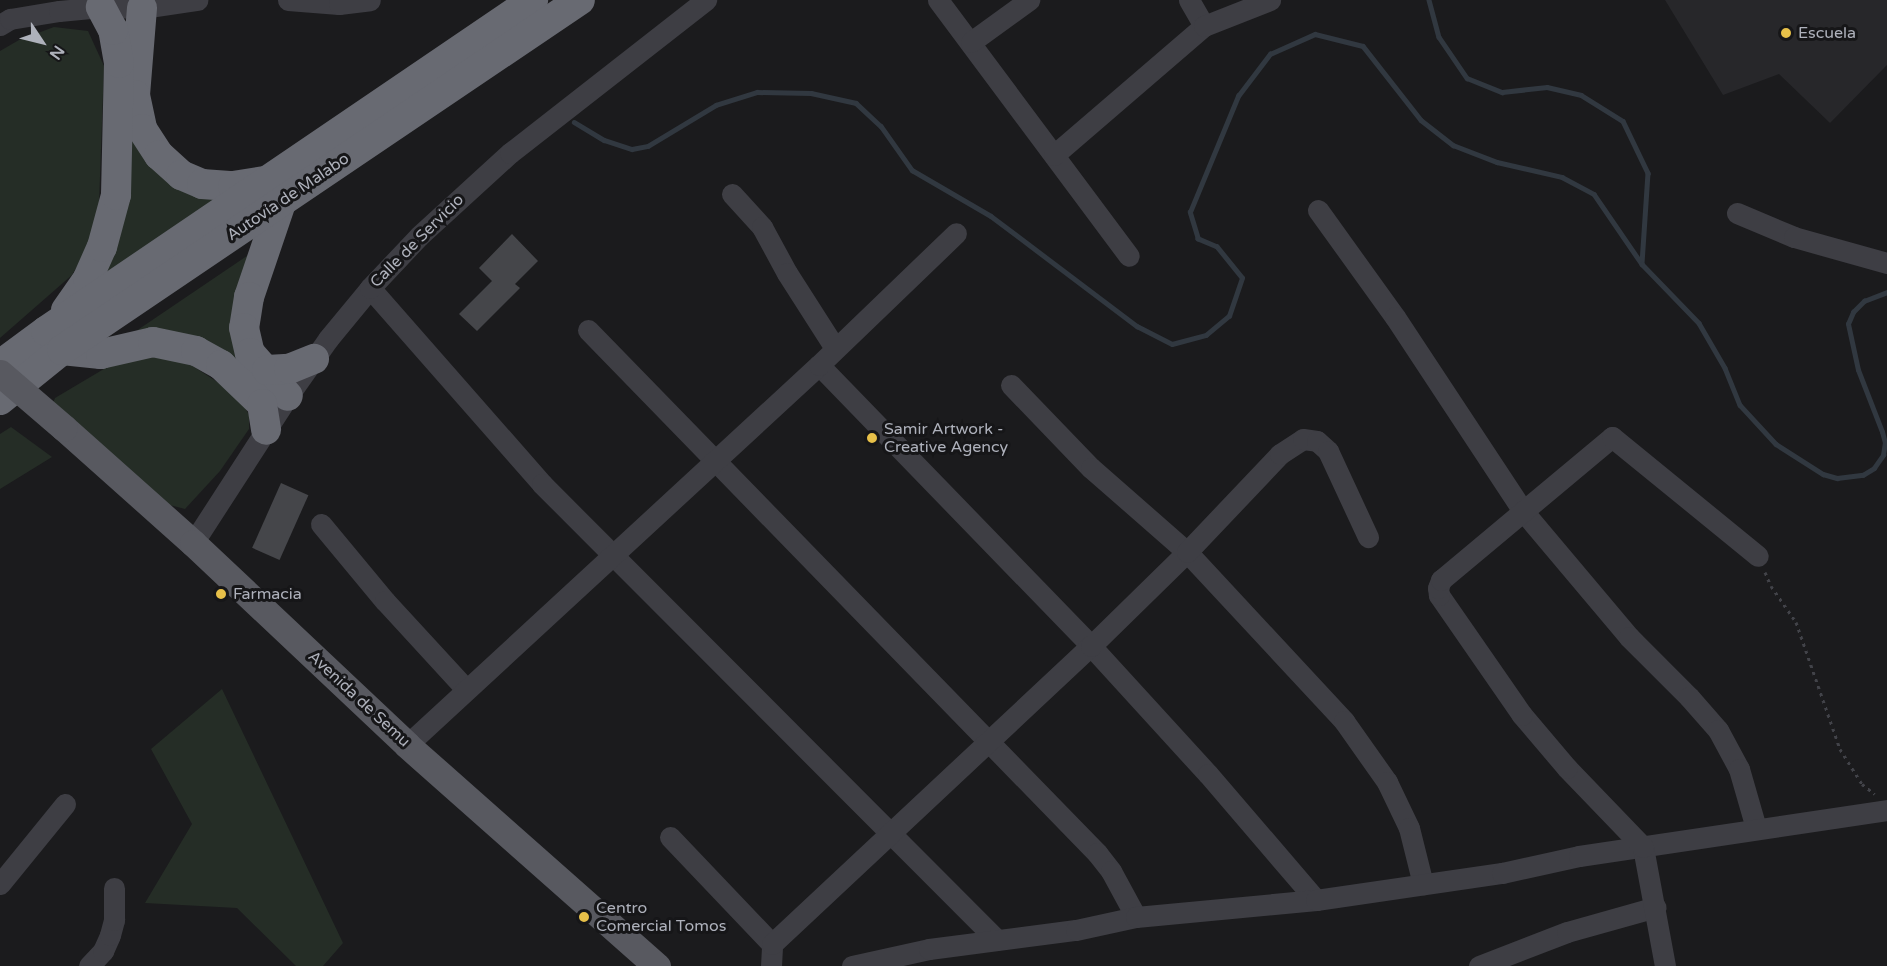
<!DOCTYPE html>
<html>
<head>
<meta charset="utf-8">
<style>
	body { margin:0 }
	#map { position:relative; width:1887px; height:966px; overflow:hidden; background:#1b1b1d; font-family:"Varela Round",sans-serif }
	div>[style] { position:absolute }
	.built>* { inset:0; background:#27272a }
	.green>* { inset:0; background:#252d26 }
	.stream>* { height:4.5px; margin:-2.25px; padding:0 2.25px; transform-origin:2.25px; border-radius:2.25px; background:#313840 }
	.building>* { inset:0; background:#45464a; transform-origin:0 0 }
	.path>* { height:3px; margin-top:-1.5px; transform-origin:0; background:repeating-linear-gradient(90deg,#424349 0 3px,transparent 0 7.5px) }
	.minor>* { height:21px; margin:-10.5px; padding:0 10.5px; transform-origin:10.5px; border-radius:10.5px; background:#3e3e44 }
	.major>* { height:27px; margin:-13.5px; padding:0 13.5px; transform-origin:13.5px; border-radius:13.5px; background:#585960 }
	.highway>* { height:30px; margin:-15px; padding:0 15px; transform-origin:15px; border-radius:15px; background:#686a72 }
	.major-bridge>* { height:27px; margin:-13.5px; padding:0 13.5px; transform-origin:13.5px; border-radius:13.5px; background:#585960 }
	.dots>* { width:16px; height:16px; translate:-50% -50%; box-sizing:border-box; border:3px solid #161618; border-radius:50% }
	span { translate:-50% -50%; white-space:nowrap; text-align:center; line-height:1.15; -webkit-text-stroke:6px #161618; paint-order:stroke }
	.poi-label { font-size:16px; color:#aeb1bb }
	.left { translate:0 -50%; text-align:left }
	.street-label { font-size:16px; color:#aeb1bb }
	.north { position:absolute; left:12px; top:12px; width:60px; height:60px; -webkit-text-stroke:4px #161618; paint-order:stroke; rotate:125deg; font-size:16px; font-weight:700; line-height:24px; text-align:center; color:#aeb1bb }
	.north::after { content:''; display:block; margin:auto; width:21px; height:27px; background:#aeb1bb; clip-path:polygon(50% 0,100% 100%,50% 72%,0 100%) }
</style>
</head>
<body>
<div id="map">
	<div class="built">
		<i style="clip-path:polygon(1665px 0,1887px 0,1887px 65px,1830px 123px,1779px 74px,1723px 95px)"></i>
	</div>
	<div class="green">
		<i style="clip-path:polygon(54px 27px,88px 31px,104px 66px,99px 204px,91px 243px,72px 275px,0 338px,0 51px,19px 40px)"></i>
		<i style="clip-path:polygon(120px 121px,142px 149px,232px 191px,80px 294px)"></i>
		<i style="clip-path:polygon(269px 241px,243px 294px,264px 391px,205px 348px,108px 350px)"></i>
		<i style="clip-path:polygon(162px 356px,188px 363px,239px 396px,249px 415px,249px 429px,220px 471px,185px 509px,162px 503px,53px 403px,55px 398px,119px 360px)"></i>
		<i style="clip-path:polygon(11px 427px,52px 457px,0 489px,0 434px)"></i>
		<i style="clip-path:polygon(222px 689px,343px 943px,323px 966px,296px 966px,237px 908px,145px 903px,192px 824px,151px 749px)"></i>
	</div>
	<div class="stream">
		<i style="left:1429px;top:0;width:38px;rotate:75deg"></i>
		<i style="left:1439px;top:37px;width:50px;rotate:55.7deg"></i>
		<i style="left:1467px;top:78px;width:38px;rotate:22deg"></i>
		<i style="left:1502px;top:92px;width:45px;rotate:-6.3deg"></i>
		<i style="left:1547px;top:87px;width:35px;rotate:13deg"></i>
		<i style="left:1581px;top:95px;width:49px;rotate:31.8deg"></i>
		<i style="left:1623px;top:121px;width:58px;rotate:64.3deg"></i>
		<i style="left:1648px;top:173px;width:91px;rotate:93.8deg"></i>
		<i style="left:574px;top:122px;width:35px;rotate:31deg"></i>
		<i style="left:604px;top:140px;width:29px;rotate:18deg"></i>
		<i style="left:632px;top:149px;width:16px;rotate:-11deg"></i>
		<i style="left:648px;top:146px;width:79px;rotate:-31.1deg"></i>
		<i style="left:716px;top:105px;width:43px;rotate:-17.6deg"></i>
		<i style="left:757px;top:92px;width:54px;rotate:1.1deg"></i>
		<i style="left:811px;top:93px;width:46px;rotate:12.5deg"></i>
		<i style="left:856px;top:103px;width:34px;rotate:43deg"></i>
		<i style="left:881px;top:126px;width:54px;rotate:54.8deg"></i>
		<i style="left:912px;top:170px;width:91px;rotate:30.2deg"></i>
		<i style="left:991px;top:216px;width:183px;rotate:37deg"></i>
		<i style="left:1137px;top:326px;width:39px;rotate:27deg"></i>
		<i style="left:1172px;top:344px;width:35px;rotate:-15deg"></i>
		<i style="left:1206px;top:335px;width:30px;rotate:-40deg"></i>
		<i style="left:1229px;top:316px;width:40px;rotate:-71.1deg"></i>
		<i style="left:1242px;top:278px;width:40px;rotate:-129deg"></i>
		<i style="left:1217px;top:247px;width:21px;rotate:-157deg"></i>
		<i style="left:1198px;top:239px;width:28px;rotate:-107deg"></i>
		<i style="left:1190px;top:212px;width:126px;rotate:-67.5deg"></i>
		<i style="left:1238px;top:96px;width:53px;rotate:-52.7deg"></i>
		<i style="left:1270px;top:54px;width:49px;rotate:-24deg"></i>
		<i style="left:1315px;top:34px;width:49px;rotate:14deg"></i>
		<i style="left:1363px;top:46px;width:94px;rotate:51.9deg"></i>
		<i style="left:1421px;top:120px;width:41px;rotate:38deg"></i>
		<i style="left:1453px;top:145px;width:47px;rotate:21.1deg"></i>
		<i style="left:1497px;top:162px;width:67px;rotate:13deg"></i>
		<i style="left:1562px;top:177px;width:36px;rotate:28deg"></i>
		<i style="left:1594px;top:194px;width:85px;rotate:55.6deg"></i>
		<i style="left:1642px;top:264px;width:82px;rotate:46deg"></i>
		<i style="left:1699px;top:323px;width:52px;rotate:60deg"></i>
		<i style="left:1725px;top:368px;width:40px;rotate:68deg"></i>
		<i style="left:1740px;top:405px;width:53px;rotate:47.3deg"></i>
		<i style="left:1776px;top:444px;width:56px;rotate:32.6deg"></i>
		<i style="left:1823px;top:474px;width:15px;rotate:16deg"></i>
		<i style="left:1837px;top:478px;width:26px;rotate:-7deg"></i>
		<i style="left:1863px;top:475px;width:13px;rotate:-32deg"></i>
		<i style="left:1874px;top:468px;width:16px;rotate:-55deg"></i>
		<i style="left:1883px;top:455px;width:12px;rotate:-81deg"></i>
		<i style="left:1885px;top:443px;width:11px;rotate:-105deg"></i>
		<i style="left:1882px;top:432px;width:66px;rotate:-111.2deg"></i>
		<i style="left:1858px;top:370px;width:47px;rotate:-102.3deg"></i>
		<i style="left:1848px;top:324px;width:13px;rotate:-67deg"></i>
		<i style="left:1853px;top:312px;width:16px;rotate:-45deg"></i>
		<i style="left:1864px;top:301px;width:25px;rotate:-21deg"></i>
	</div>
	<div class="building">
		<i style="clip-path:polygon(512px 234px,538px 261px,515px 284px,520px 288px,477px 331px,459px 314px,492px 281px,479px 268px)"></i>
		<i style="left:281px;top:483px;width:30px;height:71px;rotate:24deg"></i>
	</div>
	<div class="path">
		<i style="left:1765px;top:572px;width:15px;rotate:67deg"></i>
		<i style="left:1771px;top:586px;width:44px;rotate:55.2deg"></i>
		<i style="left:1796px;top:622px;width:134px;rotate:70.9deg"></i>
		<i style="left:1840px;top:749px;width:41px;rotate:57.8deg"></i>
		<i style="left:1862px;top:784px;width:16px;rotate:38deg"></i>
	</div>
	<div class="minor">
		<i style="left:288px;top:0;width:51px;rotate:4.5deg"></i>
		<i style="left:339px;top:4px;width:31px;rotate:-7deg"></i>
		<i style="left:938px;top:0;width:319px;rotate:53.3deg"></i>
		<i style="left:1189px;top:0;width:30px;rotate:60deg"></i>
		<i style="left:0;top:25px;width:12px;rotate:-31deg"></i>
		<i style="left:10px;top:19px;width:50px;rotate:-9.3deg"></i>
		<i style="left:59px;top:11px;width:42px;rotate:-5.4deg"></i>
		<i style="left:101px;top:7px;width:41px;rotate:1.4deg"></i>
		<i style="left:142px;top:8px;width:56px;rotate:-8.3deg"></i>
		<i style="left:971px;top:42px;width:72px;rotate:-35.9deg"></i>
		<i style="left:1054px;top:155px;width:198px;rotate:-40.7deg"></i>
		<i style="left:1204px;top:26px;width:71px;rotate:-21.5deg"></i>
		<i style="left:732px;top:194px;width:45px;rotate:47.7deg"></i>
		<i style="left:762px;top:227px;width:52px;rotate:61.5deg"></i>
		<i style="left:787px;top:273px;width:89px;rotate:57.4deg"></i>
		<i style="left:1318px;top:210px;width:132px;rotate:54.3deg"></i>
		<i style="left:1395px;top:317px;width:232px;rotate:56.6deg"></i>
		<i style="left:1523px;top:511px;width:165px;rotate:49.9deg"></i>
		<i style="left:1629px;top:637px;width:85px;rotate:45deg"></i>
		<i style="left:1689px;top:697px;width:44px;rotate:48.7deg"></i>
		<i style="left:1718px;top:730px;width:44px;rotate:61.7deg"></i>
		<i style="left:1739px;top:769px;width:61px;rotate:73.9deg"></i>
		<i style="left:1737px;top:213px;width:62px;rotate:22.8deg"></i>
		<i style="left:1794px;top:237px;width:97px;rotate:15.6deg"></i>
		<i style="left:370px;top:288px;width:261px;rotate:48.7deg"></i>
		<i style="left:542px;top:484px;width:644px;rotate:45.06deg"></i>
		<i style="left:588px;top:330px;width:730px;rotate:45.78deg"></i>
		<i style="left:1097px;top:853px;width:23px;rotate:52deg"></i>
		<i style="left:1111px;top:871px;width:52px;rotate:61.5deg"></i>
		<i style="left:819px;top:365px;width:391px;rotate:45.9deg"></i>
		<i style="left:1091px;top:646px;width:173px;rotate:47.6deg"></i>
		<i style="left:1208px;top:774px;width:166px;rotate:49.4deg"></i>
		<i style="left:1011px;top:385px;width:115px;rotate:46.1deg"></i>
		<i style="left:1091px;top:468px;width:128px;rotate:41.2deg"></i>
		<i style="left:1187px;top:552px;width:231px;rotate:47.1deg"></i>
		<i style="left:1344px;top:721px;width:75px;rotate:54.8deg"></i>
		<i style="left:1387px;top:782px;width:51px;rotate:64.4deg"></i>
		<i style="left:1409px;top:828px;width:58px;rotate:76deg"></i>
		<i style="left:321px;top:524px;width:100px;rotate:50.3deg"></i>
		<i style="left:385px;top:601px;width:120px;rotate:47.4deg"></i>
		<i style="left:193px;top:543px;width:175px;rotate:-57.1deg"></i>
		<i style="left:288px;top:396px;width:70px;rotate:-54.9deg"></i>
		<i style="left:328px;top:339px;width:66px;rotate:-50.5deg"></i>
		<i style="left:370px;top:288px;width:71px;rotate:-46.7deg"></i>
		<i style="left:419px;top:236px;width:123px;rotate:-42.4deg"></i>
		<i style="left:510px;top:153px;width:249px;rotate:-38deg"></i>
		<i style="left:407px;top:745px;width:560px;rotate:-42.69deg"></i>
		<i style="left:819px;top:365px;width:190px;rotate:-43.9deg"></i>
		<i style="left:670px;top:837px;width:148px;rotate:46.4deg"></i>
		<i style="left:0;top:884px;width:103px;rotate:-50.9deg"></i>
		<i style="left:89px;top:966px;width:21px;rotate:-47deg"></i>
		<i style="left:103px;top:951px;width:17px;rotate:-66deg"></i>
		<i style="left:110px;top:935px;width:16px;rotate:-75deg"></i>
		<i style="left:114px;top:920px;width:32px;rotate:-90deg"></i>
		<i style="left:771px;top:966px;width:22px;rotate:-87deg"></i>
		<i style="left:772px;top:944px;width:437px;rotate:-43.1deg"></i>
		<i style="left:1091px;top:646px;width:134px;rotate:-44.4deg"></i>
		<i style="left:1187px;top:552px;width:135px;rotate:-46.5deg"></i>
		<i style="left:1280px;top:454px;width:27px;rotate:-33deg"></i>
		<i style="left:1303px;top:439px;width:14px;rotate:8deg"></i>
		<i style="left:1317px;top:441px;width:15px;rotate:42deg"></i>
		<i style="left:1328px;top:451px;width:95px;rotate:65.1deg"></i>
		<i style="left:852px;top:966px;width:79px;rotate:-12.4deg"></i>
		<i style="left:929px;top:949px;width:148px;rotate:-7.4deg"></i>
		<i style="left:1076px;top:930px;width:61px;rotate:-12.2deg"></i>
		<i style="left:1136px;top:917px;width:181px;rotate:-5.4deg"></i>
		<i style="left:1316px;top:900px;width:188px;rotate:-8.3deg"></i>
		<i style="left:1502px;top:873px;width:79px;rotate:-12.4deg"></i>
		<i style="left:1579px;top:856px;width:311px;rotate:-8.5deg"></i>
		<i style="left:1479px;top:966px;width:94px;rotate:-21.1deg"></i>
		<i style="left:1567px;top:932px;width:92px;rotate:-15.7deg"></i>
		<i style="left:1665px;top:966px;width:121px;rotate:-100.5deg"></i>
		<i style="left:1643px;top:847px;width:110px;rotate:-133.9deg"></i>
		<i style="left:1567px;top:768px;width:70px;rotate:-130.3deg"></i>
		<i style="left:1522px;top:715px;width:146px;rotate:-124.7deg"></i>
		<i style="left:1439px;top:595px;width:7px;rotate:-98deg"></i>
		<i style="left:1438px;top:588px;width:9px;rotate:-69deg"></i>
		<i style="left:1441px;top:580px;width:223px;rotate:-39.9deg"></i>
		<i style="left:1612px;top:437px;width:188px;rotate:39.2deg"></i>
	</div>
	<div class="major">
		<i style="left:64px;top:428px;width:173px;rotate:41.7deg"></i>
		<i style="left:193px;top:543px;width:294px;rotate:43.3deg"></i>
		<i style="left:407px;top:745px;width:334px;rotate:41.5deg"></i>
	</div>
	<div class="highway">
		<i style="left:142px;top:8px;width:87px;rotate:94.6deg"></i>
		<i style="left:135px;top:95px;width:35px;rotate:78deg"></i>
		<i style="left:142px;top:129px;width:31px;rotate:57deg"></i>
		<i style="left:159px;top:155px;width:30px;rotate:42deg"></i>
		<i style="left:181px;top:175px;width:23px;rotate:23deg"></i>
		<i style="left:202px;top:184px;width:31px;rotate:4deg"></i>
		<i style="left:233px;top:186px;width:30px;rotate:-9deg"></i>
		<i style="left:282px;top:200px;width:102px;rotate:108.8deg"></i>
		<i style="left:249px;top:297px;width:31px;rotate:99deg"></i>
		<i style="left:244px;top:328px;width:26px;rotate:77deg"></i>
		<i style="left:250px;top:353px;width:57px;rotate:48.5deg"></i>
		<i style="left:66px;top:310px;width:39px;rotate:-55deg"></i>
		<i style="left:88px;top:278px;width:34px;rotate:-66deg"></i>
		<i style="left:102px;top:247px;width:54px;rotate:-74.9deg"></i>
		<i style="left:116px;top:195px;width:132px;rotate:-88.7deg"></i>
		<i style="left:119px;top:63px;width:34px;rotate:-100deg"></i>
		<i style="left:113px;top:30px;width:26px;rotate:-118deg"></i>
		<i style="left:62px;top:350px;width:39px;rotate:6deg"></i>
		<i style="left:101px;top:354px;width:53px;rotate:-13deg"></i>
		<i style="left:153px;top:342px;width:44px;rotate:11.8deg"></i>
		<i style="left:196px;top:351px;width:29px;rotate:29deg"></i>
		<i style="left:221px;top:365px;width:57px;rotate:43.6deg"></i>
		<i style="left:262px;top:404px;width:26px;rotate:81deg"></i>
		<i style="left:0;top:365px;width:57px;rotate:-36.5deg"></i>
		<i style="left:46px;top:331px;width:589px;rotate:-34.2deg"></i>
		<i style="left:267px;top:370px;width:22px;rotate:-3deg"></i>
		<i style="left:289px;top:369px;width:27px;rotate:-22deg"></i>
		<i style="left:0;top:400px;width:80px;rotate:-38.9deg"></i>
		<i style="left:62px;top:350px;width:625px;rotate:-34.05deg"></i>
	</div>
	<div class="major-bridge">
		<i style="left:0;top:373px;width:84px;rotate:40.7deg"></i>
	</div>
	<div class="dots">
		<i style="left:1786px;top:33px;background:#e7c049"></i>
		<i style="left:872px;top:438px;background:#e7c049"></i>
		<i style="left:221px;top:594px;background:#e7c049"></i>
		<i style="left:584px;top:917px;background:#e7c049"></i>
	</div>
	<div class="poi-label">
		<span class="left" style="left:1798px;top:33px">Escuela</span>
		<span class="left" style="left:884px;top:438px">Samir Artwork -<br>Creative Agency</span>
		<span class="left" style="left:233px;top:594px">Farmacia</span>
		<span class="left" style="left:596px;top:917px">Centro<br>Comercial Tomos</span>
	</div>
	<div class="street-label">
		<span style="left:288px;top:197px;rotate:-34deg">Autovía de Malabo</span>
		<span style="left:417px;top:241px;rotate:-45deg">Calle de Servicio</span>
		<span style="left:359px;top:699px;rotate:43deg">Avenida de Semu</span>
	</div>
	<div class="north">N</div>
</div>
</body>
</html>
